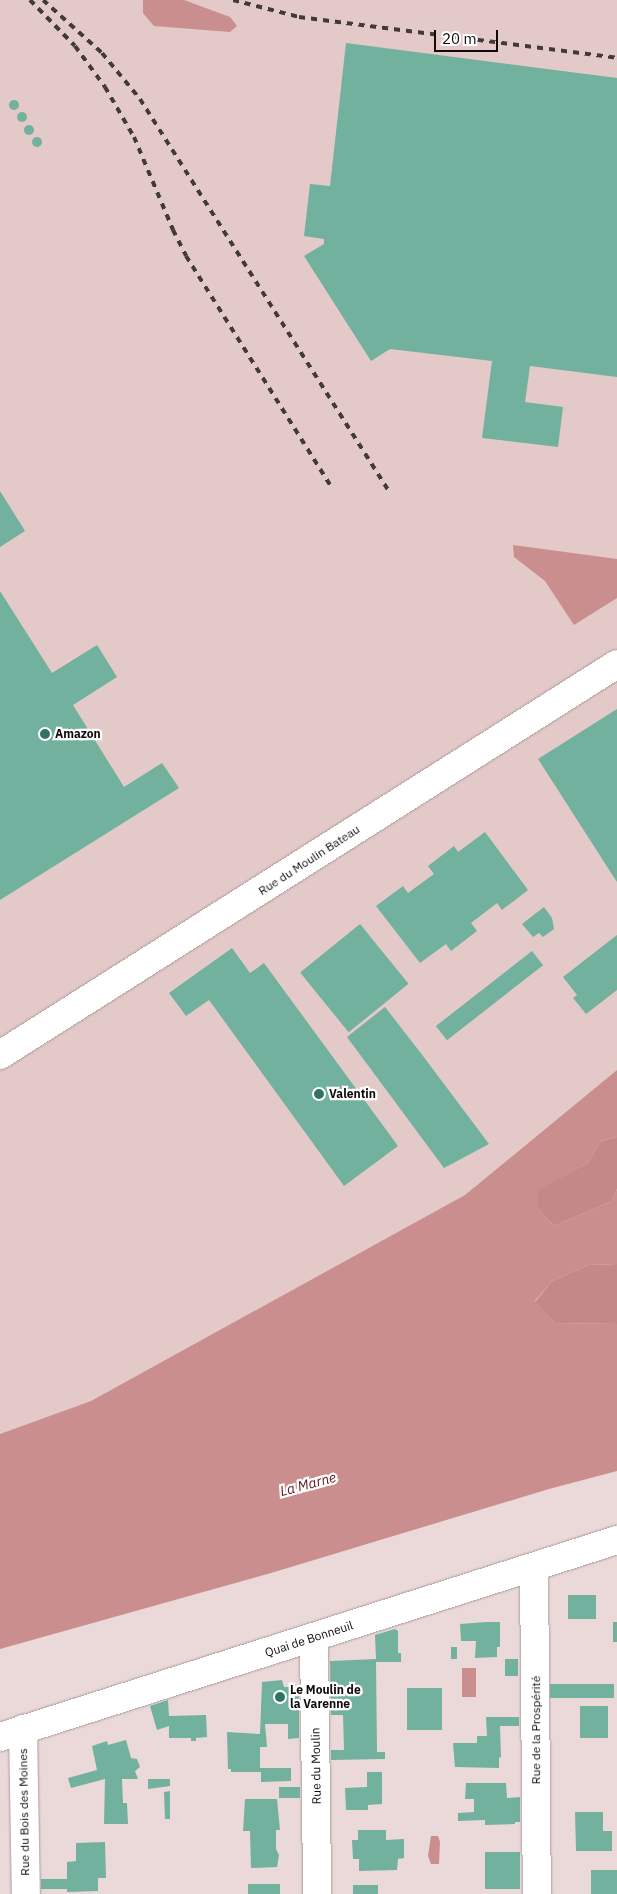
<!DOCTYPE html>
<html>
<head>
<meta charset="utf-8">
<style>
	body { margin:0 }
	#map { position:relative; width:617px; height:1894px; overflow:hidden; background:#ebd9d9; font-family:"IBM Plex Sans",sans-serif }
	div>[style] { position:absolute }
	.built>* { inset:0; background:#e3c9c8 }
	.forest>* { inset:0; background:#c38887 }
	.water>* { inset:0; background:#c98e8d; transform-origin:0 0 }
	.building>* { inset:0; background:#71b19d; transform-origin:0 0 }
	.round { border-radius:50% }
	.roads { filter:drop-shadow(0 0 1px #ac9c9b) drop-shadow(0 0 1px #ac9c9b) }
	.minor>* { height:28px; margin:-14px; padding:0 14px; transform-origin:14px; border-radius:14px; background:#fff }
	.rail>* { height:4px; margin-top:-2px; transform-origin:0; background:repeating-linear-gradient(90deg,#423939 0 6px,transparent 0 12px) }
	.dots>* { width:14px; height:14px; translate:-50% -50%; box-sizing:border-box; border:2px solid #fff; border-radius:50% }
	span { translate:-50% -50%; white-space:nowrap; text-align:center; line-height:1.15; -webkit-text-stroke:4.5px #fff; paint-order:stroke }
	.poi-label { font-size:12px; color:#110b0b; font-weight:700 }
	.left { translate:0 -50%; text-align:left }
	.street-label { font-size:12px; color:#110b0b }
	.water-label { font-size:14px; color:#5f181d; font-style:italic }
	.scale { position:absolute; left:434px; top:30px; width:64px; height:22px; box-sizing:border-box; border:2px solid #110b0b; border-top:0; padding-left:6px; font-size:15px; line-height:18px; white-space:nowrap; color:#110b0b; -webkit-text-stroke:4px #fff; paint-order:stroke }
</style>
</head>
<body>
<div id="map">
	<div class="built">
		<i style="clip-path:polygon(0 0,617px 0,617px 1070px,465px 1195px,91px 1401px,0 1434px)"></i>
	</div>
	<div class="forest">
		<i style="clip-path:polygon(617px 1137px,617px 1189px,612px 1201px,554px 1226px,538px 1209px,538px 1189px,588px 1163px,601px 1141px)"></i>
		<i style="clip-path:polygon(617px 1264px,617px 1324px,555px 1323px,535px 1302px,552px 1281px,589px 1265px)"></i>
	</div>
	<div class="water">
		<i style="clip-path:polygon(143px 0,184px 0,230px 17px,237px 26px,230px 32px,154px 26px,143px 13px)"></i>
		<i style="clip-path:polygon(513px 545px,617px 559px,617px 598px,574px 625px,545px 581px,514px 557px)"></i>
		<i style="clip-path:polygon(617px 1070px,617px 1137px,601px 1141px,588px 1163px,538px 1190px,538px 1209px,554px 1226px,612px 1201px,617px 1189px,617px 1264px,589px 1265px,552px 1281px,535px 1301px,555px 1323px,617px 1324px,617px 1471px,549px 1489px,271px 1573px,0 1649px,0 1434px,91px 1401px,465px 1195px)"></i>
		<i style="left:462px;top:1668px;width:14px;height:29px"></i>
		<i style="clip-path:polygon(431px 1836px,438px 1836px,440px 1842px,439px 1864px,431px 1864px,428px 1856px)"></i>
	</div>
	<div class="building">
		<i style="clip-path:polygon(346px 43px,617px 78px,617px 377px,530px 366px,525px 402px,563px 407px,558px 447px,482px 438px,492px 361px,390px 349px,371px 361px,304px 256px,324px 244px,324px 239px,304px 236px,310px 184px,330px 186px)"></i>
		<i class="round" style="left:9px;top:100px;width:10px;height:10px"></i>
		<i class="round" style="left:17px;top:112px;width:10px;height:10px"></i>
		<i class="round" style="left:24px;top:125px;width:10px;height:10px"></i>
		<i class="round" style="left:32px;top:137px;width:10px;height:10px"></i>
		<i style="clip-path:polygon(0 491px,25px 531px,0 547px)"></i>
		<i style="clip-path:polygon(0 591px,52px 673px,97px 645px,117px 677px,73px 705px,124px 787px,162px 763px,179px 788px,0 900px)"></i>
		<i style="clip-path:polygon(617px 709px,617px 882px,538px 759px)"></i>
		<i style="clip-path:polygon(485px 832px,528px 890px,502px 910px,497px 903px,471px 923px,477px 931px,451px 951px,446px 944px,420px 963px,376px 906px,403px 886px,408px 893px,434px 874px,428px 866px,454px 846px,458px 852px)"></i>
		<i style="clip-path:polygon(544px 907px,552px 918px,554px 929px,543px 937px,539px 933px,533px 937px,522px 924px)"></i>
		<i style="left:360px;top:924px;width:77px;height:77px;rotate:51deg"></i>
		<i style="clip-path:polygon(617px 935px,617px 990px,586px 1014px,573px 998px,577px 995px,563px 977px)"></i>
		<i style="clip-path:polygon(232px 948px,250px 973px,264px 963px,398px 1146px,344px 1186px,209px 1000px,186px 1016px,169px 993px)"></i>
		<i style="left:532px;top:951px;width:18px;height:122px;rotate:52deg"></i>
		<i style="clip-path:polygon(385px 1007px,423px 1056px,489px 1144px,444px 1168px,347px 1037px)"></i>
		<i style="left:568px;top:1595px;width:28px;height:24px"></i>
		<i style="clip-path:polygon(486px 1622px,500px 1622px,500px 1647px,497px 1647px,497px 1657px,475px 1658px,476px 1641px,461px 1641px,460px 1624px)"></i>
		<i style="left:613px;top:1622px;width:4px;height:20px"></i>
		<i style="clip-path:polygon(395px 1629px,398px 1631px,398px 1653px,401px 1653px,401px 1662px,376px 1662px,377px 1752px,385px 1752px,385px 1759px,331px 1760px,331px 1750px,344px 1750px,343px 1715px,331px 1715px,330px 1661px,376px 1659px,375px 1635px)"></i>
		<i style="left:451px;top:1647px;width:6px;height:12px"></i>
		<i style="left:518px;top:1659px;width:17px;height:13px;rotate:90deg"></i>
		<i style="clip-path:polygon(282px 1680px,284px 1687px,299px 1687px,299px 1738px,288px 1739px,288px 1724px,265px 1724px,267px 1747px,260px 1747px,260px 1768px,291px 1768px,291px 1781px,261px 1782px,261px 1772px,231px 1772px,231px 1769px,228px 1769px,227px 1732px,260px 1734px,262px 1682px)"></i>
		<i style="left:550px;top:1684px;width:64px;height:14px"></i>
		<i style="left:407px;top:1688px;width:35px;height:42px"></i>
		<i style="clip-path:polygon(168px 1700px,169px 1716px,206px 1715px,207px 1737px,196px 1738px,196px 1741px,191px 1741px,191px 1738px,169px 1738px,169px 1726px,157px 1730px,150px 1706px)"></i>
		<i style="left:580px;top:1706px;width:28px;height:32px"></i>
		<i style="clip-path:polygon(486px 1717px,519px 1717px,519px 1726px,500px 1726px,501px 1758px,499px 1757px,499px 1768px,455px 1767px,453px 1743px,477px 1743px,477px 1736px,487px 1736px)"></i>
		<i style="clip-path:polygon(126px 1740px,131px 1758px,137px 1759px,140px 1767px,135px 1771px,138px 1779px,122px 1779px,123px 1803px,127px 1803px,128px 1824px,104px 1824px,105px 1779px,71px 1788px,68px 1778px,97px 1770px,92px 1746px,107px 1741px,108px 1745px)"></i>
		<i style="clip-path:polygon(367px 1772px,382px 1772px,382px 1804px,368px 1805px,368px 1810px,346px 1810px,345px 1788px,367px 1787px)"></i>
		<i style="clip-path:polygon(148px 1779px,170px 1779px,170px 1786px,148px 1789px)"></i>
		<i style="clip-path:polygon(466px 1783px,506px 1783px,507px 1798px,520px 1797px,520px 1822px,515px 1822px,515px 1824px,485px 1825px,485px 1820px,458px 1821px,458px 1813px,474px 1812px,474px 1799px,465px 1799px)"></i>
		<i style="left:300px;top:1787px;width:11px;height:21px;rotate:90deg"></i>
		<i style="clip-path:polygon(170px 1791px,170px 1819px,165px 1819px,164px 1792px)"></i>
		<i style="clip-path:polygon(245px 1799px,277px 1799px,280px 1830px,276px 1830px,276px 1849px,279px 1855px,277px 1867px,251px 1868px,250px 1831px,243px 1831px)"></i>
		<i style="clip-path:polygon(575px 1812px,603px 1812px,603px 1831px,612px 1831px,612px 1851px,576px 1851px)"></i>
		<i style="clip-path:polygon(358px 1830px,386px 1830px,386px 1840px,404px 1839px,404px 1858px,398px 1859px,397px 1870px,359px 1871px,359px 1859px,353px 1859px,352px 1840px,358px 1840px)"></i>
		<i style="clip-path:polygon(105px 1842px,106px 1878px,98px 1878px,98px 1891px,67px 1892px,67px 1889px,41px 1889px,41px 1879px,67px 1879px,67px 1862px,76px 1861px,76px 1843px)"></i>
		<i style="left:520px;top:1852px;width:37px;height:35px;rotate:90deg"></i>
		<i style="left:591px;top:1870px;width:26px;height:24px"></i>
		<i style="left:280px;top:1884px;width:10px;height:32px;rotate:90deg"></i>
		<i style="left:378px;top:1885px;width:9px;height:25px;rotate:90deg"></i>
	</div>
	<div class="roads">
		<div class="minor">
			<i style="left:0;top:1055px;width:730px;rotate:-32.36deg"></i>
			<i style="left:534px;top:1567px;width:327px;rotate:89.5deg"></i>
			<i style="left:314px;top:1638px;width:256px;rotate:89.3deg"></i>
			<i style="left:23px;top:1729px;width:165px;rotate:89deg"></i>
			<i style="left:0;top:1737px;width:648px;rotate:-17.71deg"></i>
		</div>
	</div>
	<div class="rail">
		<i style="left:30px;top:0;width:64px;rotate:45.6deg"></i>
		<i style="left:75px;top:46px;width:51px;rotate:53.8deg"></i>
		<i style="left:105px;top:87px;width:58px;rotate:59.9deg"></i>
		<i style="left:134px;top:137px;width:101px;rotate:67.2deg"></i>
		<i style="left:173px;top:230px;width:29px;rotate:63deg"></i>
		<i style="left:186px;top:256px;width:271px;rotate:57.8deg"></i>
		<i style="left:43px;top:0;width:79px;rotate:41.9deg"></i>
		<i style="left:102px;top:53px;width:60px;rotate:50.4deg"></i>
		<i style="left:140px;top:99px;width:463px;rotate:57.6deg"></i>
		<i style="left:233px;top:0;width:68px;rotate:14.4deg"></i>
		<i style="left:299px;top:17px;width:321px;rotate:7.3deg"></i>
	</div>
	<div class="dots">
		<i style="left:45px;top:734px;background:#327261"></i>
		<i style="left:319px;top:1094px;background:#327261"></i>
		<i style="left:280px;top:1697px;background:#327261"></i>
	</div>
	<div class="poi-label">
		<span class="left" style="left:55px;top:734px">Amazon</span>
		<span class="left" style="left:329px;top:1094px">Valentin</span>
		<span class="left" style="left:290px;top:1697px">Le Moulin de<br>la Varenne</span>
	</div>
	<div class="street-label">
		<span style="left:309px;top:860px;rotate:-33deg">Rue du Moulin Bateau</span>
		<span style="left:309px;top:1639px;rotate:-18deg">Quai de Bonneuil</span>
		<span style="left:536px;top:1730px;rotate:-90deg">Rue de la Prospérité</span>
		<span style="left:316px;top:1766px;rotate:-91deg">Rue du Moulin</span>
		<span style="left:24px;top:1812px;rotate:-91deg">Rue du Bois des Moines</span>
	</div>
	<div class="water-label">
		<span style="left:308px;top:1484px;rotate:-15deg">La Marne</span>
	</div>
	<div class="scale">20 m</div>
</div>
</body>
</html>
